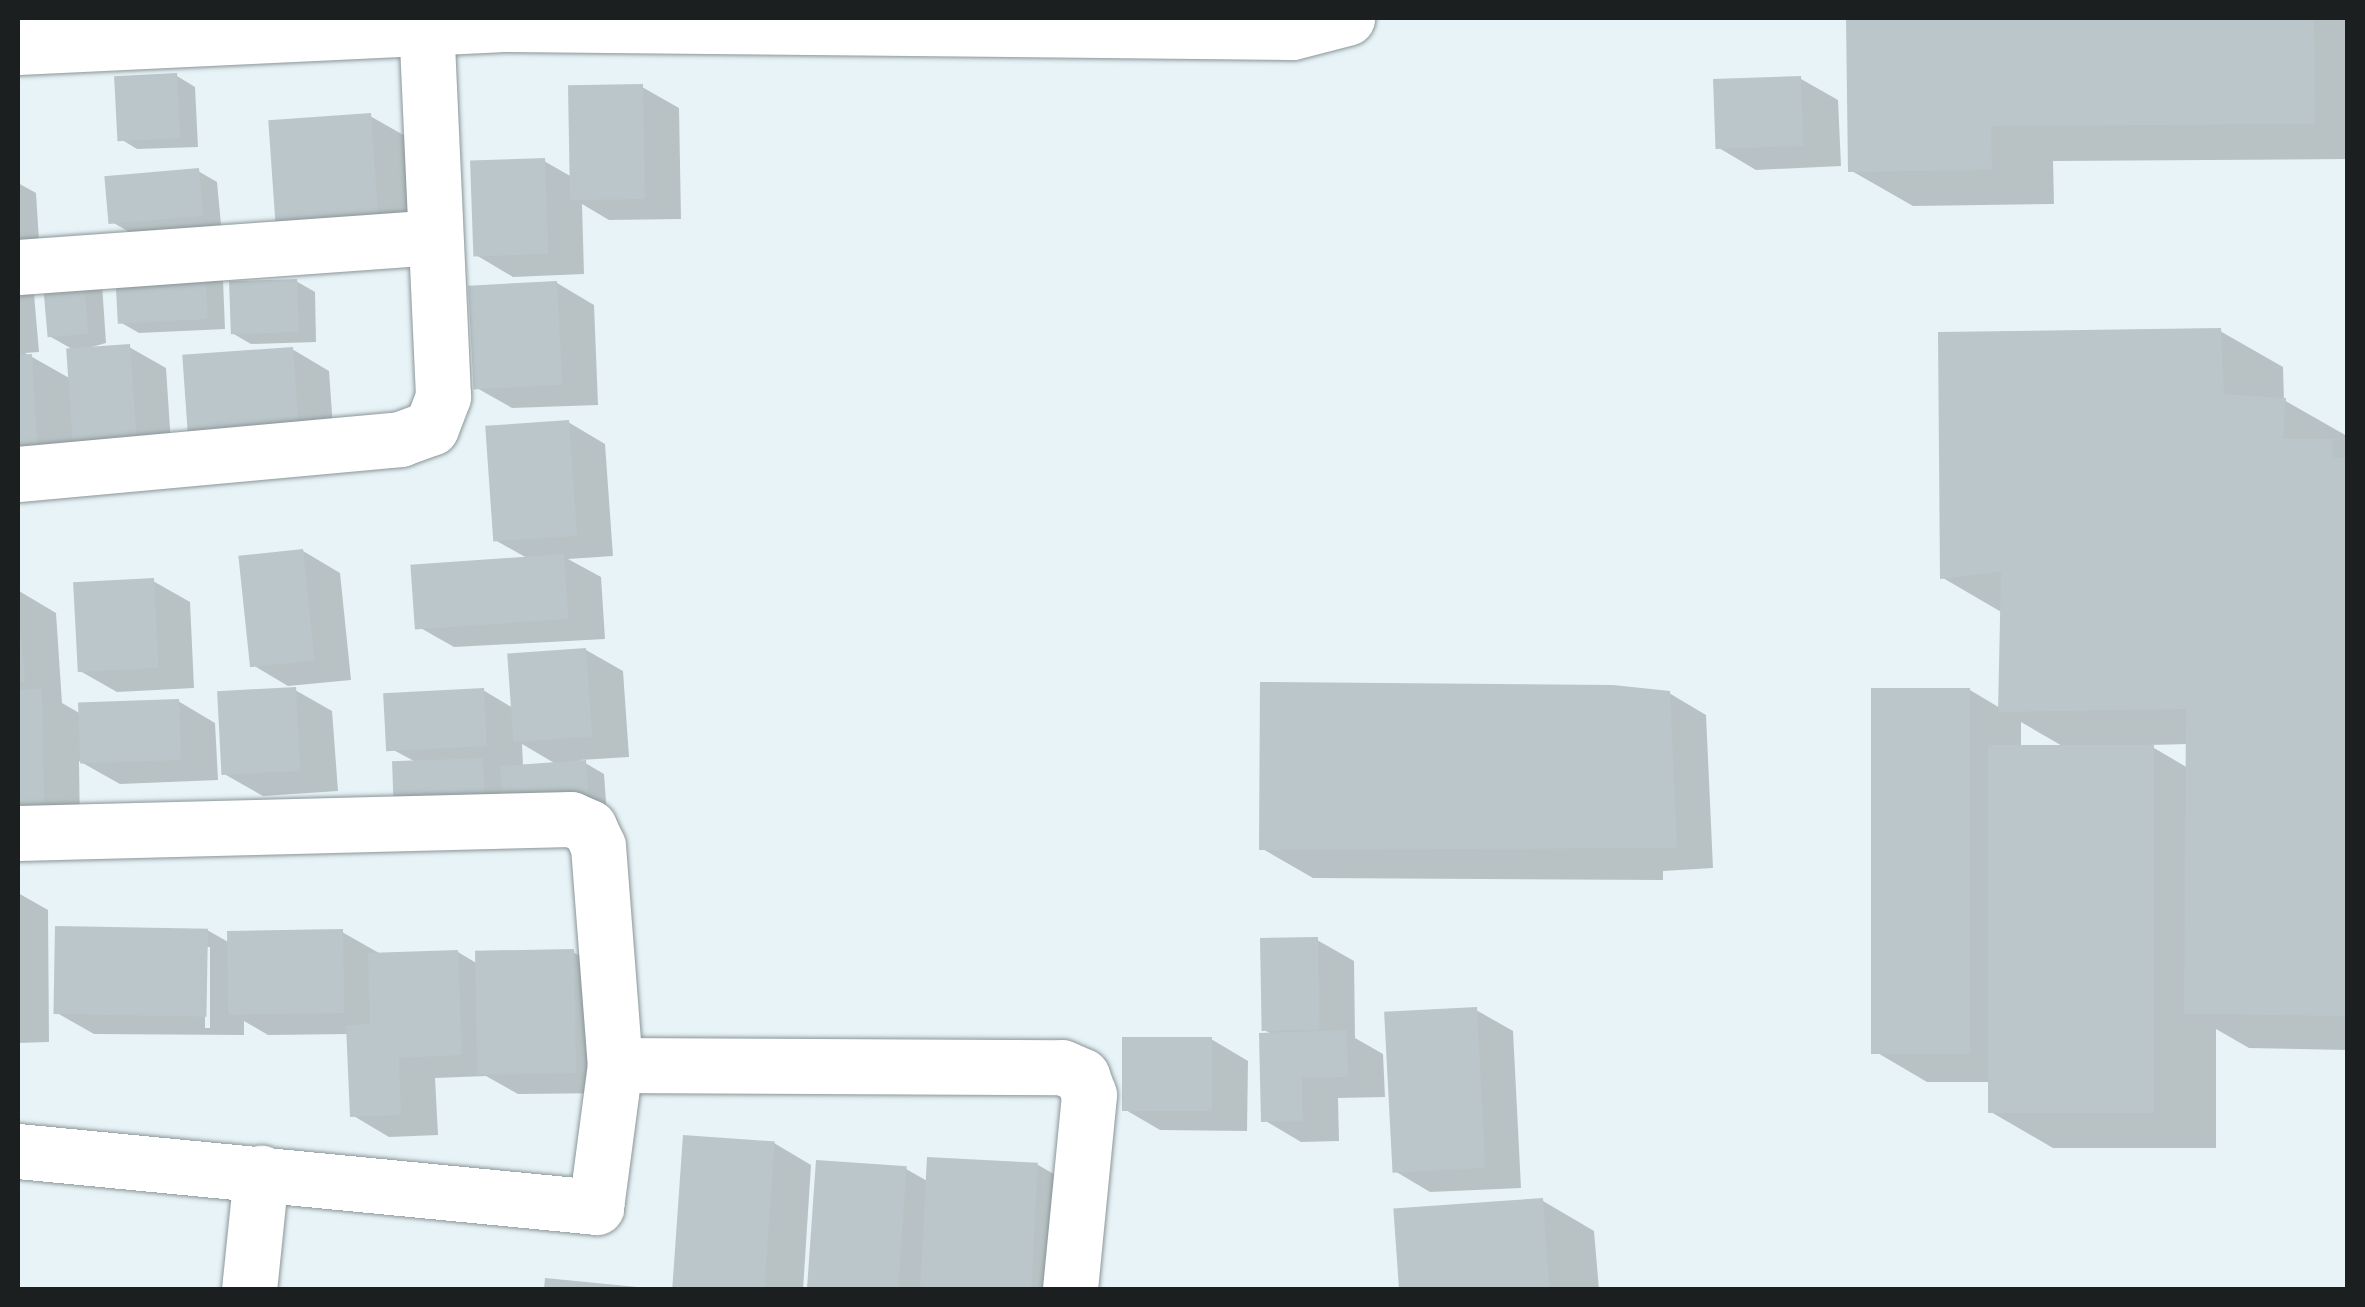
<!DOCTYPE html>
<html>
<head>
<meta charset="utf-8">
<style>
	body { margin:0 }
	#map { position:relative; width:2365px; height:1307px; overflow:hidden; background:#e7f3f6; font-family:Helvetica,sans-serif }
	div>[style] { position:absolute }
	.shadow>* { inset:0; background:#0003 }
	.building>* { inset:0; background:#bac6c9; transform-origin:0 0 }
	.roads { filter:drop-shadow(0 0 2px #8b9699) drop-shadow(0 0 2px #8b9699) }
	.minor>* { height:55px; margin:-27.5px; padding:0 27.5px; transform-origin:27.5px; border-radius:27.5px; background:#fff }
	span { translate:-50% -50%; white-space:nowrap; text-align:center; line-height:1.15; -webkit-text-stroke:9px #fff; paint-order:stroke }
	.frame { position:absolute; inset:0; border:20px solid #1b1f20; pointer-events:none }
</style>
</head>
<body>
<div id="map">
	<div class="shadow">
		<i style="clip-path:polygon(1849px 18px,2348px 18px,2348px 159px,2053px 161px,2054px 204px,1913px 206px,1850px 170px)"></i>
		<i style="clip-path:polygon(177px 76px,195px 87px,198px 147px,137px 149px,119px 138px)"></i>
		<i style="clip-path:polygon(1801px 79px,1838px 100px,1841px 166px,1756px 170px,1719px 148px)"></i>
		<i style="clip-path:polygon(642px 87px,679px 108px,681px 219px,609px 220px,582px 204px,584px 274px,513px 277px,476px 255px,544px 161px,572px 177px)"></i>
		<i style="clip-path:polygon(370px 116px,407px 137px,414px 243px,315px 248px)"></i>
		<i style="clip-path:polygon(198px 171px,217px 182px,221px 225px,131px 233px,112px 222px)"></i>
		<i style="clip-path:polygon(18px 183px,36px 193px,41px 273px,18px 274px)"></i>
		<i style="clip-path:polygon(205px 270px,223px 280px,225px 329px,139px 333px,120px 322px)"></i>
		<i style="clip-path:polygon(44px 276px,102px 284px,106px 343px,81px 350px,129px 347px,166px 368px,173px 474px,18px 482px,18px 284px,34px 294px,39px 352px,25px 353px,71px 379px,74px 350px,49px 336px)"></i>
		<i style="clip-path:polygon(296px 281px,315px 292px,316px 342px,251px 344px,232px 333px)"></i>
		<i style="clip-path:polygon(557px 283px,594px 305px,598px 405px,512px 408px,475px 387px)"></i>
		<i style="clip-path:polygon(evenodd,2220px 331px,2283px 367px,2284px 400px,2347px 436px,2348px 1050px,2249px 1048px,2216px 1029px,2216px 1148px,2053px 1148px,1991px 1112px,1991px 1082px,1927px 1082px,1876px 1052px,1970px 690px,2000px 708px,2003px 613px,1943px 578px,2220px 331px,2021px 722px,2064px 747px,2021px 747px,2021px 722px,2220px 331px,2189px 744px,2188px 768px,2149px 745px,2189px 744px)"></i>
		<i style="clip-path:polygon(292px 349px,329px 371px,335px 456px,185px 357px)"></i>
		<i style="clip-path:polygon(568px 422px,605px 444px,613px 556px,568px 559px,601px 577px,605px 639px,454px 647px,417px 626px,527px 558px,495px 540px)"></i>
		<i style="clip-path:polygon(303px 551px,340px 573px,351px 680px,288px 686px,251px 664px)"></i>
		<i style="clip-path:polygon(153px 581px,190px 602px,194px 688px,117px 692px,80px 671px)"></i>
		<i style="clip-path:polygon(19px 591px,56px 613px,62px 703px,81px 714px,178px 701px,215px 723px,218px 780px,120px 784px,79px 761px,80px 831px,18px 832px)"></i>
		<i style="clip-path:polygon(evenodd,586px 650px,623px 671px,629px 757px,580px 760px,604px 774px,607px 816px,523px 820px,388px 747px,483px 690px,513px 708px,586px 650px,522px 744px,556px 764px,523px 765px,522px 744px)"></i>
		<i style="clip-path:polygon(295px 690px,332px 711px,338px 791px,263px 796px,226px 775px)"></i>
		<i style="clip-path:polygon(1669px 693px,1706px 715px,1713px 868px,1663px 871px,1663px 880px,1313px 878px,1261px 848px)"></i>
		<i style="clip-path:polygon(18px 893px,48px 910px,49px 1042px,18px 1043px)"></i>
		<i style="clip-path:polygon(evenodd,207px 930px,230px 943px,342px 932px,379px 953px,458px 952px,478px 964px,573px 952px,610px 973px,613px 1093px,518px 1094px,486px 1076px,435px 1078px,438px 1135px,389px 1137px,352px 1115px,348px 1034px,268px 1035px,244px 1021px,244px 1035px,94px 1034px,57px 1013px,207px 930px,205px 947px,210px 947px,210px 1028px,205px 1028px,205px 947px)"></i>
		<i style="clip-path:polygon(1317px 940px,1354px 961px,1355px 1038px,1383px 1054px,1385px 1097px,1338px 1098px,1339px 1141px,1301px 1142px,1264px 1120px,1274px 1035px,1262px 1029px)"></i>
		<i style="clip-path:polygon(1476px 1010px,1513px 1031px,1521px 1188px,1430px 1192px,1393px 1170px)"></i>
		<i style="clip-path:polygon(1211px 1039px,1248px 1061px,1247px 1131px,1160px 1130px,1124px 1109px)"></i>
		<i style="clip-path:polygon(774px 1143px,811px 1165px,803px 1290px,675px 1288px)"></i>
		<i style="clip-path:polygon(1038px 1165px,1075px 1186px,1070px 1290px,809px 1287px,906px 1169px,929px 1182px)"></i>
		<i style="clip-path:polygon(1543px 1201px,1594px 1231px,1599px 1290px,1402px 1290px)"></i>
	</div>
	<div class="building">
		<i style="clip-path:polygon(1846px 18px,2314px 18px,2315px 124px,1991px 126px,1992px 170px,1848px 172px)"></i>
		<i style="left:177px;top:73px;width:65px;height:63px;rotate:87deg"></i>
		<i style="left:1801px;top:76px;width:70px;height:88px;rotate:88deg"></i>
		<i style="left:643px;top:84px;width:115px;height:75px;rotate:89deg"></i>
		<i style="left:371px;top:113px;width:110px;height:103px;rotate:86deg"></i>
		<i style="left:545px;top:158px;width:96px;height:75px;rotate:88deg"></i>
		<i style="left:199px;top:168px;width:48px;height:95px;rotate:85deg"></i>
		<i style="left:205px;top:267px;width:52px;height:90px;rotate:87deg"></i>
		<i style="left:83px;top:271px;width:63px;height:41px;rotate:85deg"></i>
		<i style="left:297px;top:279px;width:53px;height:68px;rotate:88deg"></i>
		<i style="left:557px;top:281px;width:104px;height:89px;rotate:87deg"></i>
		<i style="clip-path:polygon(2221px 328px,2224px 394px,2286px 398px,2283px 439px,2333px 439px,2333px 457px,2348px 458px,2348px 1016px,2184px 1014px,2186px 709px,1998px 712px,2001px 572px,1940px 579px,1938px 332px)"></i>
		<i style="left:130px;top:344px;width:110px;height:64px;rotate:86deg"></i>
		<i style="left:293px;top:347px;width:89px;height:111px;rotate:86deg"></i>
		<i style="clip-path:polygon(32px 354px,38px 458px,18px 460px,18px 355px)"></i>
		<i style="left:569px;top:420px;width:116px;height:84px;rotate:86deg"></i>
		<i style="left:303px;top:549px;width:112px;height:65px;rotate:84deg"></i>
		<i style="left:564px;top:554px;width:65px;height:154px;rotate:86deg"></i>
		<i style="left:154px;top:578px;width:90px;height:81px;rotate:87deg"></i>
		<i style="clip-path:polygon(18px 602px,25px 682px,18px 683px)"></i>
		<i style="left:586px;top:648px;width:89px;height:79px;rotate:86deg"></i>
		<i style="clip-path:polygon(1260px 682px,1613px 685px,1670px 691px,1677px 848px,1259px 850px)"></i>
		<i style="left:296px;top:687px;width:84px;height:79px;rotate:87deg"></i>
		<i style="left:484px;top:688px;width:58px;height:101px;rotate:87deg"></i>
		<i style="left:1871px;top:688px;width:99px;height:366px"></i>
		<i style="left:42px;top:689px;width:122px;height:24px;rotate:89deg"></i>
		<i style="left:179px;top:699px;width:61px;height:101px;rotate:88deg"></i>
		<i style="left:1988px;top:745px;width:166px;height:368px"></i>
		<i style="left:483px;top:758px;width:51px;height:91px;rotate:88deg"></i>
		<i style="left:586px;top:760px;width:47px;height:86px;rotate:86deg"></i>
		<i style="left:55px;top:926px;width:153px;height:88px;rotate:1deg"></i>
		<i style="left:343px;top:929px;width:84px;height:116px;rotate:89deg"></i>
		<i style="left:1318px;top:937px;width:93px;height:58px;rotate:89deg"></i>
		<i style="left:574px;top:949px;width:124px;height:99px;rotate:89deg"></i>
		<i style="clip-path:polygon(458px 950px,462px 1055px,399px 1058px,401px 1115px,350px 1117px,346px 1025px,370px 1024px,368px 953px)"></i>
		<i style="left:1477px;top:1007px;width:161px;height:93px;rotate:87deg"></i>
		<i style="clip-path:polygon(1347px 1030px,1348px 1077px,1302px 1078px,1303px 1121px,1261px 1122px,1259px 1033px)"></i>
		<i style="left:1122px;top:1037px;width:90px;height:74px"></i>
		<i style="left:683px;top:1135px;width:92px;height:154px;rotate:4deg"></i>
		<i style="left:927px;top:1157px;width:111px;height:133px;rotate:3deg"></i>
		<i style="left:816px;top:1160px;width:91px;height:128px;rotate:4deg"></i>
		<i style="left:1543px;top:1198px;width:92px;height:150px;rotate:86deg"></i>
		<i style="clip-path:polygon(545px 1278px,637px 1287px,637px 1290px,544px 1290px)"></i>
	</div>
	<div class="roads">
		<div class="minor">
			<i style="left:18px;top:47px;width:491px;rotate:-2.7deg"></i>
			<i style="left:508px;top:24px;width:784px;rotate:0.58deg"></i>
			<i style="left:1292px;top:32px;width:57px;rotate:-14.3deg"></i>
			<i style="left:18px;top:267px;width:418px;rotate:-4.1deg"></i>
			<i style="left:18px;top:474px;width:384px;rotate:-5.2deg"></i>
			<i style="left:400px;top:439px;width:33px;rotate:-20deg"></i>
			<i style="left:431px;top:428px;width:34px;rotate:-69deg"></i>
			<i style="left:443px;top:396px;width:369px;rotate:-92.6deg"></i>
			<i style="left:18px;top:833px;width:553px;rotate:-1.45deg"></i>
			<i style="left:571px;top:819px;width:20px;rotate:24deg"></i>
			<i style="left:589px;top:827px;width:21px;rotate:65deg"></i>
			<i style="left:598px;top:846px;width:220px;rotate:85.6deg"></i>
			<i style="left:615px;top:1065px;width:447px;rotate:0.3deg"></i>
			<i style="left:1062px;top:1067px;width:22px;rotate:24deg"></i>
			<i style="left:1082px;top:1076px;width:20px;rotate:70deg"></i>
			<i style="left:1089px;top:1095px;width:196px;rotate:95.6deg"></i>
			<i style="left:18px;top:1151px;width:581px;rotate:5.53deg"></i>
			<i style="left:596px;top:1207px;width:143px;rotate:-82.4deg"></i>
			<i style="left:249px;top:1290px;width:118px;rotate:-84.1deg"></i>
		</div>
	</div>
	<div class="frame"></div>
</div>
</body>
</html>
